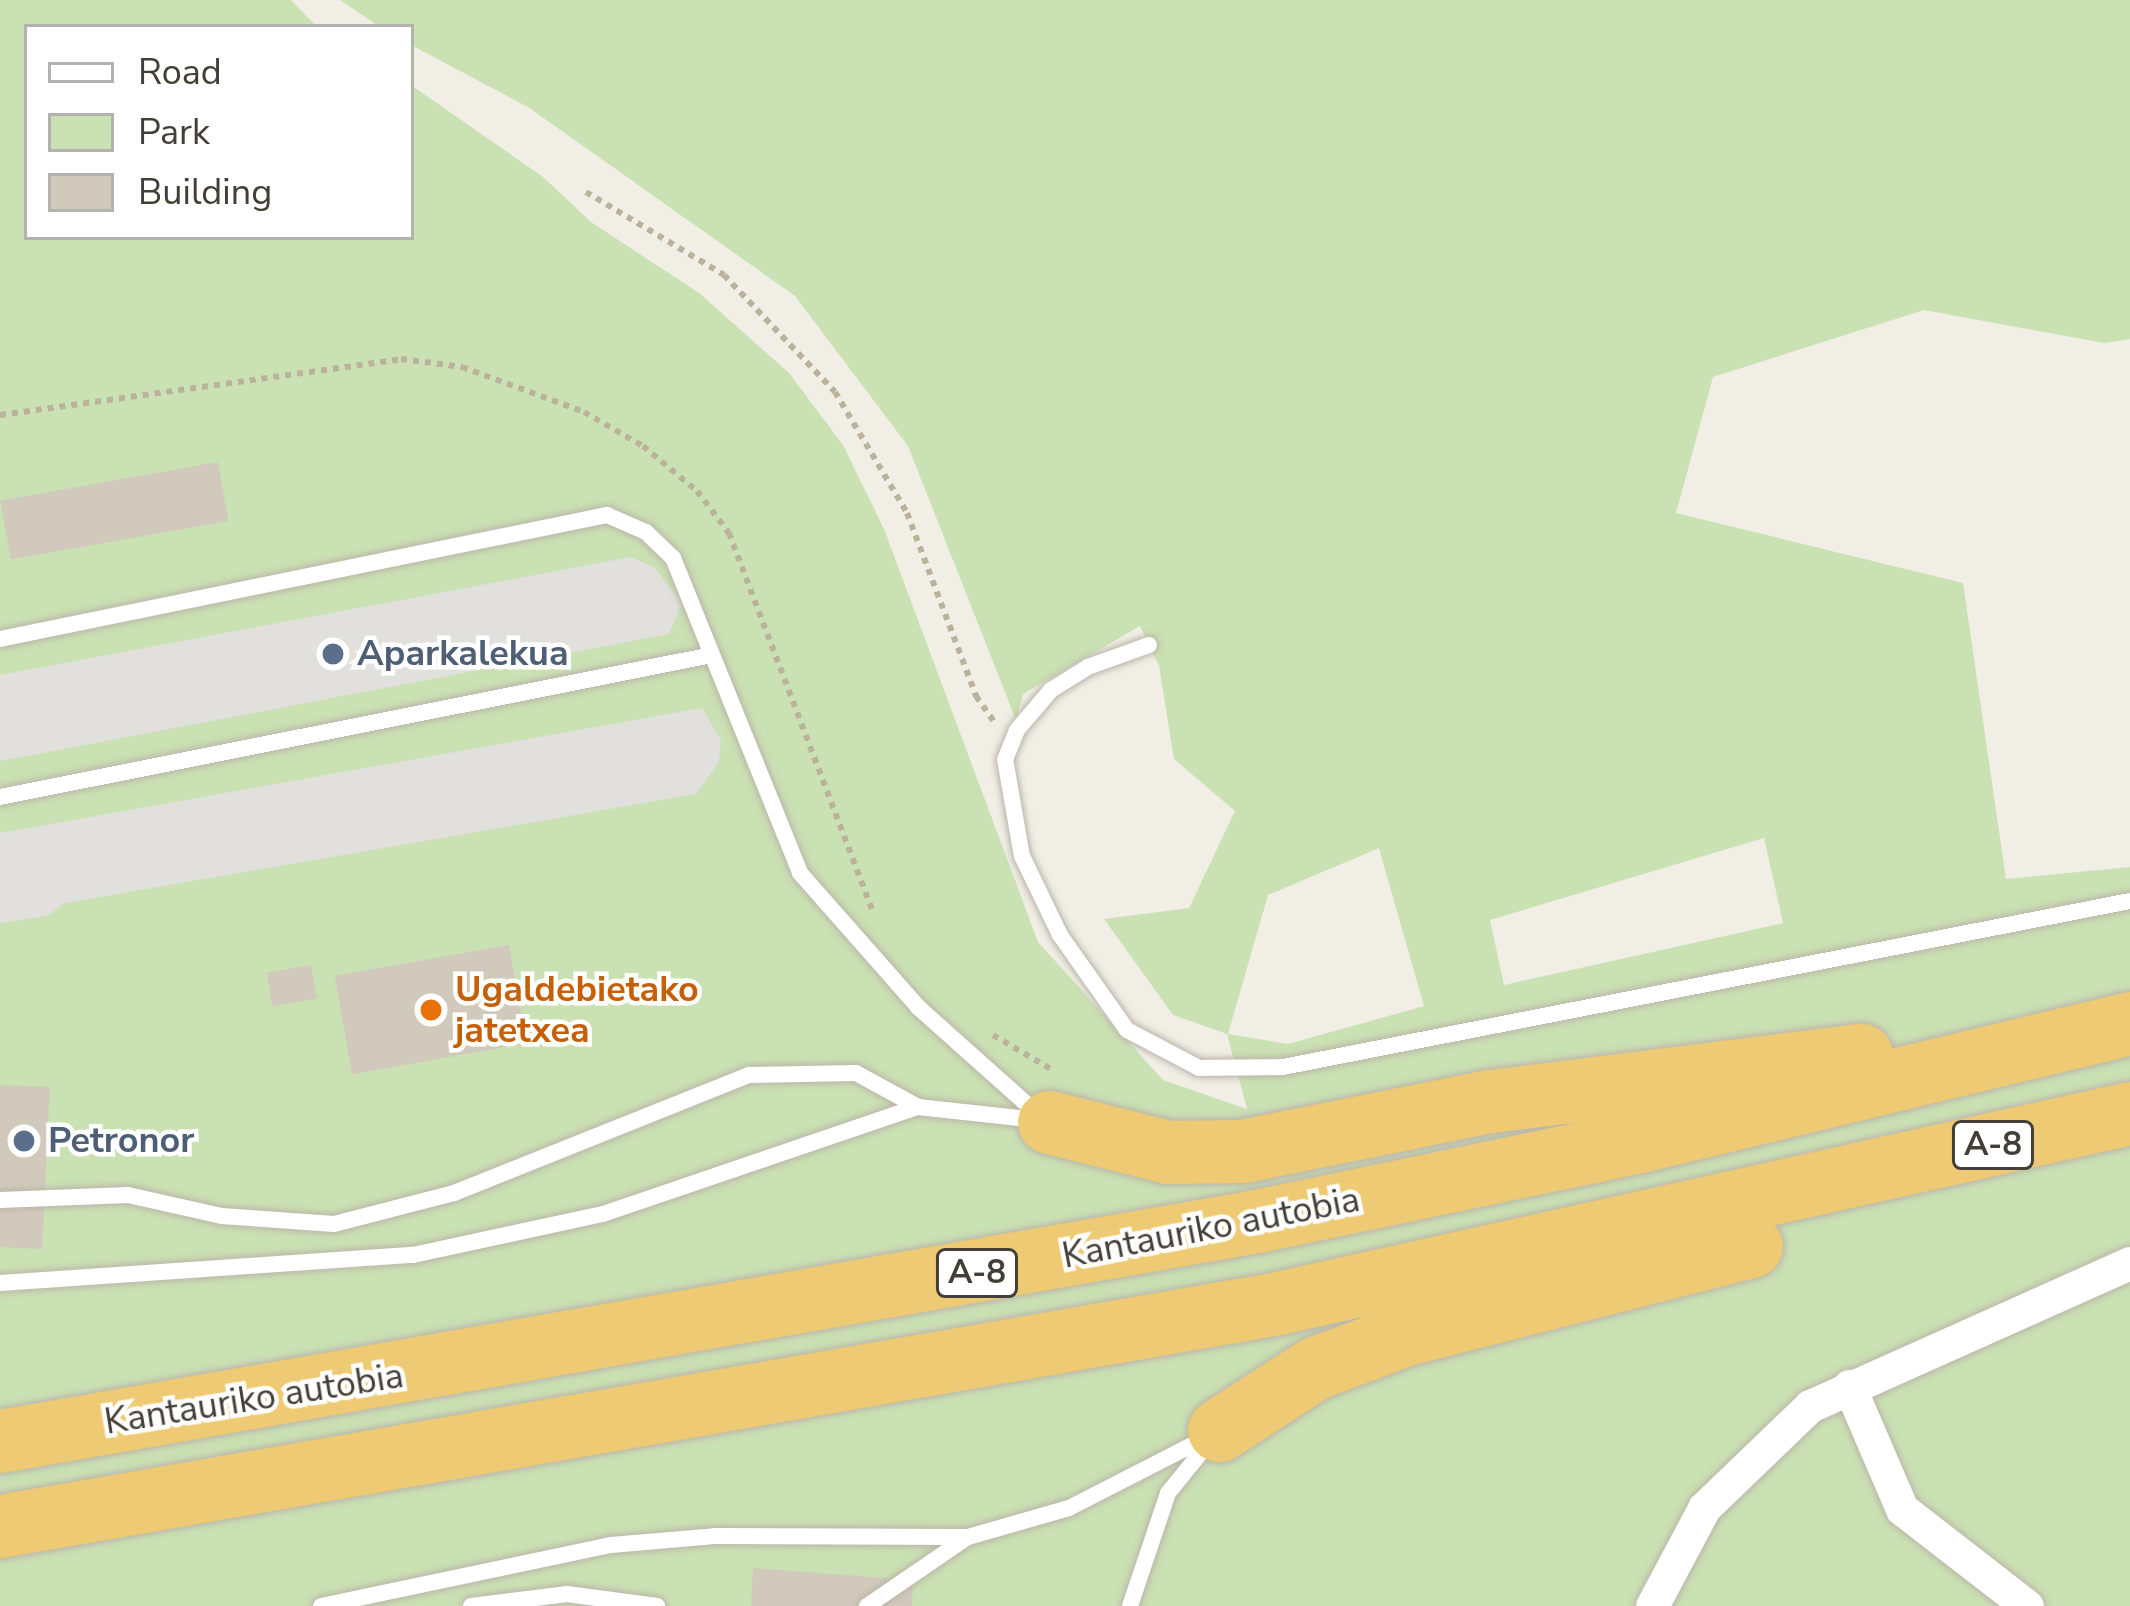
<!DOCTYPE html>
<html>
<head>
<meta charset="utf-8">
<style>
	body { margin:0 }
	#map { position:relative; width:2130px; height:1606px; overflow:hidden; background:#f1eee6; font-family:"Nunito Sans",sans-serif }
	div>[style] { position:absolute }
	.green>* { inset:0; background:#cae1b3 }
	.parking>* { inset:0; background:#e2e0dd }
	.building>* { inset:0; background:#d1cabc; transform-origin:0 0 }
	.path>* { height:6px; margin-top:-3px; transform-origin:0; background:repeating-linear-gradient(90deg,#bbb29c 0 6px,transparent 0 12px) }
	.roads { filter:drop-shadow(0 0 3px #bbb6a9) drop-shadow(0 0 3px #bbb6a9) }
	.lane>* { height:16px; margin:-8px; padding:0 8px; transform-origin:8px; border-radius:8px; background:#fff }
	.street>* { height:33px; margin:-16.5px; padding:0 16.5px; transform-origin:16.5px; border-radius:16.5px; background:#fff }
	.highway>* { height:63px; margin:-31.5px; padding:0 31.5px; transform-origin:31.5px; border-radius:31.5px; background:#eeca74 }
	.dots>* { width:33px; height:33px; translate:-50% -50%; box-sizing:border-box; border:6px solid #fff; border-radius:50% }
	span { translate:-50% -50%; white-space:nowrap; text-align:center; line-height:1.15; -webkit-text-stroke:9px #fff; paint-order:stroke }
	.shield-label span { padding:3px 9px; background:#fff; border:3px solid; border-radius:9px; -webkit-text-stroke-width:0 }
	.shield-label { font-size:33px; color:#433e36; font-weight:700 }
	.service-label { font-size:36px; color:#4e5e75; font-weight:700 }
	.left { translate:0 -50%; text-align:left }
	.food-label { font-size:36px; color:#c56008; font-weight:700 }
	.street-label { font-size:36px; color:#433e36 }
	.legend { position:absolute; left:24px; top:24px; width:390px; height:216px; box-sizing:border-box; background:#fff; border:3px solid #b4b2af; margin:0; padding:15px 21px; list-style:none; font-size:36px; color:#433e36 }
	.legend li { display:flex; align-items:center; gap:24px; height:60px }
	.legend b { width:60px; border:3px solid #b4b2af }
</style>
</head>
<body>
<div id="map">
	<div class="green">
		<i style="clip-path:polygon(evenodd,0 0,291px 0,317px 27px,27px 27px,27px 237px,411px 237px,411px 85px,543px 177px,591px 222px,699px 293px,789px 373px,843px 445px,884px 529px,1038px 942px,1163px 1080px,1247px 1109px,1227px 1034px,1173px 1015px,1104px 919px,1189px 908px,1235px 811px,1174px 759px,1159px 666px,1140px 626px,1023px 694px,1016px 720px,908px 446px,795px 296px,528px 107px,411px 45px,411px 27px,380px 27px,340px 0,2130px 0,2130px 339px,2104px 343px,1924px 310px,1713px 377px,1676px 513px,1963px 583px,2006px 879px,2130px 867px,2130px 1606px,0 1606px,0 0,1764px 838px,1783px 923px,1504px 985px,1490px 920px,1764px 838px,0 0,1379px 848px,1424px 1006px,1288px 1044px,1228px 1034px,1268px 895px,1379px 848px)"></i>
	</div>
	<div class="parking">
		<i style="clip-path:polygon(631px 557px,655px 568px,682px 604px,669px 634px,0 761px,0 675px)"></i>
		<i style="clip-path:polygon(702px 708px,721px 740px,719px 762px,696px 794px,65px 903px,47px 916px,0 923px,0 833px)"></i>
	</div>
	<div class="building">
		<i style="left:218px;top:462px;width:60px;height:221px;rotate:80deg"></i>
		<i style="left:509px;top:945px;width:100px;height:177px;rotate:80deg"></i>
		<i style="left:311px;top:965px;width:34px;height:45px;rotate:80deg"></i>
		<i style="clip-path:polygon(0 1085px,50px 1087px,42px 1249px,0 1247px)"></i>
		<i style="clip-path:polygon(753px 1568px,913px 1580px,912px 1606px,751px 1606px)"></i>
	</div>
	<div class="path">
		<i style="left:586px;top:192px;width:161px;rotate:31deg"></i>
		<i style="left:724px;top:275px;width:161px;rotate:46.5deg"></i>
		<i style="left:835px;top:392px;width:141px;rotate:59.2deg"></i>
		<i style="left:907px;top:513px;width:196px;rotate:69.3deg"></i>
		<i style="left:976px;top:696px;width:33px;rotate:55deg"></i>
		<i style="left:0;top:415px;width:405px;rotate:-7.9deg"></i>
		<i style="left:401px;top:359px;width:62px;rotate:7.5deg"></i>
		<i style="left:462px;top:367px;width:130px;rotate:20.2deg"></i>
		<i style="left:584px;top:412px;width:68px;rotate:30deg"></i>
		<i style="left:643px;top:446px;width:70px;rotate:39.8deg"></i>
		<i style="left:697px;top:491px;width:53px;rotate:52.7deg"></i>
		<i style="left:729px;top:533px;width:403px;rotate:69.2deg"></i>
		<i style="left:993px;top:1035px;width:71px;rotate:30.5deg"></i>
	</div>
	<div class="roads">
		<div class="lane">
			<i style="left:0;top:639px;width:620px;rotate:-11.55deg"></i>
			<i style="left:607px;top:515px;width:43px;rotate:23.6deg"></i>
			<i style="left:646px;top:532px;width:37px;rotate:44deg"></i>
			<i style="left:673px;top:558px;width:340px;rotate:68deg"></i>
			<i style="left:800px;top:873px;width:179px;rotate:48.6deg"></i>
			<i style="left:918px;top:1007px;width:162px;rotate:41.8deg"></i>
			<i style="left:1149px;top:645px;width:65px;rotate:160.2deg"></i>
			<i style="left:1088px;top:667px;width:44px;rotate:148.1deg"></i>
			<i style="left:1051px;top:690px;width:52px;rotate:130.4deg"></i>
			<i style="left:1017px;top:730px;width:31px;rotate:112deg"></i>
			<i style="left:1005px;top:759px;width:98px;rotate:80.1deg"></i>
			<i style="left:1022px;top:856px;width:88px;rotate:64.3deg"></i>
			<i style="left:1060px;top:935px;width:116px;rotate:54.8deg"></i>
			<i style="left:1127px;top:1030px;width:81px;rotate:27.8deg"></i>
			<i style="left:1199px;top:1068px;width:84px;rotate:-0.7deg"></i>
			<i style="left:1283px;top:1067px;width:863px;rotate:-11.09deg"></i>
			<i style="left:0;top:797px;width:721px;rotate:-11.28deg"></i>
			<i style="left:0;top:1200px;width:128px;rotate:-2.2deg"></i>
			<i style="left:128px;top:1195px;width:96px;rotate:12.6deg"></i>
			<i style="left:222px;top:1216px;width:112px;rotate:4.1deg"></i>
			<i style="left:334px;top:1224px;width:124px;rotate:-14.5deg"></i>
			<i style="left:454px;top:1193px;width:318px;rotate:-21.8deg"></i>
			<i style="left:749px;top:1075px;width:107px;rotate:-1.1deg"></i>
			<i style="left:856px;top:1073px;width:71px;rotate:28.7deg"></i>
			<i style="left:0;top:1283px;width:414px;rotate:-3.9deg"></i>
			<i style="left:413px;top:1255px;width:194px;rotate:-12.2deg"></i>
			<i style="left:603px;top:1214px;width:333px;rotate:-18.8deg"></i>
			<i style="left:918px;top:1107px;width:120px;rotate:6.2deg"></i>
			<i style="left:321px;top:1606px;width:296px;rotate:-11.9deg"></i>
			<i style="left:611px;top:1545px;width:104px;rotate:-4.9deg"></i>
			<i style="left:715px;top:1536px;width:253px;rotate:0.2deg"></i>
			<i style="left:968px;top:1537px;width:105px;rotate:-16deg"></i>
			<i style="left:1069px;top:1508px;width:156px;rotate:-27.1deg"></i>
			<i style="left:471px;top:1606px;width:97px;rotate:-7.1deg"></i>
			<i style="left:567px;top:1594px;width:91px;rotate:7.6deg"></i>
			<i style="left:867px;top:1606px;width:119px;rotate:-34.4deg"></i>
			<i style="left:1130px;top:1606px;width:119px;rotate:-71.4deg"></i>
			<i style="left:1168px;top:1493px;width:68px;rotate:-50.9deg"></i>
		</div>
		<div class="street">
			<i style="left:1849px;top:1386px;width:134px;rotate:66.7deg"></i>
			<i style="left:1902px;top:1509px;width:158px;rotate:37.8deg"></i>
			<i style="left:1652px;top:1606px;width:111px;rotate:-62deg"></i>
			<i style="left:1704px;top:1508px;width:147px;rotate:-43.9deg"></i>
			<i style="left:1810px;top:1406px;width:350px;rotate:-24.1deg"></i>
		</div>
		<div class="highway">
			<i style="left:1049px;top:1122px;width:123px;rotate:14.1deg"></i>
			<i style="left:1168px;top:1152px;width:74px;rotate:-0.8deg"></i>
			<i style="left:1242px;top:1151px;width:253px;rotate:-11.4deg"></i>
			<i style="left:1490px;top:1101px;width:374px;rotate:-7.1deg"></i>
			<i style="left:1219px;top:1430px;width:114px;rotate:-32.9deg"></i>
			<i style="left:1315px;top:1368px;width:97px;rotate:-20.5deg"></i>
			<i style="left:1406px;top:1334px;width:356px;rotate:-14.3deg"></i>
			<i style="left:0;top:1441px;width:1276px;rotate:-9.93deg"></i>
			<i style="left:1257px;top:1221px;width:391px;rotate:-11.8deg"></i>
			<i style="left:1640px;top:1141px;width:504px;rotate:-13.54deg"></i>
			<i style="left:0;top:1526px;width:1292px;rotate:-9.89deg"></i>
			<i style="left:1273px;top:1304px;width:878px;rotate:-12.56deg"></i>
		</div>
	</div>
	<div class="dots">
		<i style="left:333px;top:654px;background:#5c6f8a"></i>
		<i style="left:431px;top:1010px;background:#e8710a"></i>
		<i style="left:24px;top:1141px;background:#5c6f8a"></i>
	</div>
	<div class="shield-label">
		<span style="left:1993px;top:1145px">A-8</span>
		<span style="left:977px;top:1273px">A-8</span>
	</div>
	<div class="service-label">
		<span class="left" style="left:357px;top:654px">Aparkalekua</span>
		<span class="left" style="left:48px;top:1141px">Petronor</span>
	</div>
	<div class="food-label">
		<span class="left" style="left:455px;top:1010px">Ugaldebietako<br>jatetxea</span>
	</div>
	<div class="street-label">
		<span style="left:1211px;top:1228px;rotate:-11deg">Kantauriko autobia</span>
		<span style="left:254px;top:1399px;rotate:-9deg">Kantauriko autobia</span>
	</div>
	<ul class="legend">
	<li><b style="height:15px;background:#fff"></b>Road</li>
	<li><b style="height:33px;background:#cae1b3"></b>Park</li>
	<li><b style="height:33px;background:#d1cabc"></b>Building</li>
	</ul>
</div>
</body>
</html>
